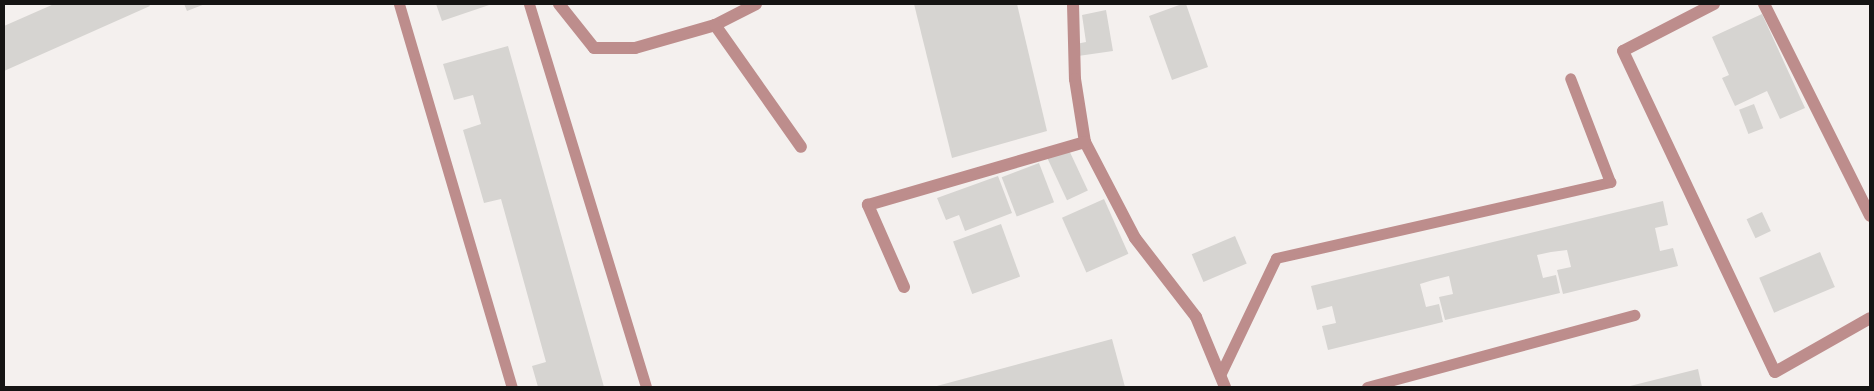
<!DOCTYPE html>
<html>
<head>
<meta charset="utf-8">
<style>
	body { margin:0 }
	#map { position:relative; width:1874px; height:391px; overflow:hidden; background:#f4f0ee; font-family:Spectral,serif }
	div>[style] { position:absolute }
	.building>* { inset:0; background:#d6d4d1; transform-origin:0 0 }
	.lane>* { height:11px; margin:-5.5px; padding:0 5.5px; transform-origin:5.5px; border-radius:5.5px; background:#bd8d8c }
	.street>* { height:12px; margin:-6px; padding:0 6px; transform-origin:6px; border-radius:6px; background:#bd8d8c }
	span { translate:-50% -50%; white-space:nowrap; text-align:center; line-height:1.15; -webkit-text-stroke:4px #fff; paint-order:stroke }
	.frame { position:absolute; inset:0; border:5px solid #151413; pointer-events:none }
</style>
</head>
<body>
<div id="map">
	<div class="building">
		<i style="clip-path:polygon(54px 4px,149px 4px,150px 6px,4px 71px,4px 26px)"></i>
		<i style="clip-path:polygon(184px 4px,205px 4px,187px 11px)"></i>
		<i style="clip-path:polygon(436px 4px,492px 4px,442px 21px)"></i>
		<i style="clip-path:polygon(914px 4px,1017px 4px,1047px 131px,952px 158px)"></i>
		<i style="clip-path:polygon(1182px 4px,1186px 4px,1208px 67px,1172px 80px,1149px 16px)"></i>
		<i style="clip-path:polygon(1106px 10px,1113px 51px,1078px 56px,1076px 44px,1086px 42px,1082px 15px)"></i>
		<i style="clip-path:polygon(1762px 14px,1805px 108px,1780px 119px,1767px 91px,1735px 106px,1722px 78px,1729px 75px,1712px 37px)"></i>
		<i style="clip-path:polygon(508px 46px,604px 387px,538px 387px,532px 366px,546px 362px,501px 199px,484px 203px,463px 130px,481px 124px,473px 95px,454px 100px,443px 64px)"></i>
		<i style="left:1754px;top:104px;width:26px;height:16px;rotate:69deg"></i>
		<i style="left:1068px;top:148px;width:47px;height:23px;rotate:65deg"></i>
		<i style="left:1039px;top:163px;width:42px;height:40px;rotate:69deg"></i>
		<i style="clip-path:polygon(998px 176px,1012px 213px,965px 231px,959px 215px,946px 220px,937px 198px)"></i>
		<i style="left:1104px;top:199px;width:60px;height:46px;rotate:66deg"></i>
		<i style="clip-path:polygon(1663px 201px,1668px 225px,1655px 228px,1660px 251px,1673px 248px,1678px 266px,1563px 294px,1557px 270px,1571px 267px,1567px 250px,1551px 252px,1537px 255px,1543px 278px,1556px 275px,1560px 293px,1445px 320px,1439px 297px,1453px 294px,1449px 276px,1433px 280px,1420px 284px,1426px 307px,1439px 304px,1443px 322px,1328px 350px,1322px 326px,1336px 323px,1332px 306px,1317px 310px,1311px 286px)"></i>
		<i style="left:1762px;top:212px;width:21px;height:17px;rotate:65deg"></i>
		<i style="left:1001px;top:224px;width:56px;height:51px;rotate:70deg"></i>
		<i style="left:1235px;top:236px;width:30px;height:47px;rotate:67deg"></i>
		<i style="left:1820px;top:252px;width:38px;height:66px;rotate:67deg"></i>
		<i style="clip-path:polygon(1112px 339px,1125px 387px,933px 387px)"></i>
		<i style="clip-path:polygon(1698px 369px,1702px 387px,1626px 387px)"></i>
	</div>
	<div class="lane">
		<i style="left:399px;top:4px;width:399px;rotate:73.6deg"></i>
		<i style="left:529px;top:4px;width:400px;rotate:73deg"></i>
		<i style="left:1221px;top:373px;width:127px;rotate:-64.4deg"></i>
		<i style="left:1276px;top:258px;width:343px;rotate:-12.8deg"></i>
		<i style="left:1610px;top:182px;width:111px;rotate:-111deg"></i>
		<i style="left:1367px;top:387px;width:277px;rotate:-15.1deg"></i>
	</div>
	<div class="street">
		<i style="left:559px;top:4px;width:56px;rotate:51.5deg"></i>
		<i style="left:594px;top:48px;width:41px"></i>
		<i style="left:635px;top:48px;width:83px;rotate:-16deg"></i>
		<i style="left:715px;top:25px;width:46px;rotate:-27.1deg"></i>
		<i style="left:1073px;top:4px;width:75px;rotate:88.5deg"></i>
		<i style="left:1075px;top:79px;width:64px;rotate:81deg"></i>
		<i style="left:1085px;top:142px;width:108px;rotate:62.5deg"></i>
		<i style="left:1135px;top:238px;width:100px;rotate:52.3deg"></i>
		<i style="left:1196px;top:317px;width:76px;rotate:67.5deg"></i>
		<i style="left:1714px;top:4px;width:102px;rotate:152.7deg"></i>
		<i style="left:1623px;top:51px;width:355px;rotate:64.7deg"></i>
		<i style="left:1775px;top:372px;width:109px;rotate:-29.6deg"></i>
		<i style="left:1764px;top:4px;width:237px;rotate:63.4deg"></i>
		<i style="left:715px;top:25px;width:149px;rotate:54.8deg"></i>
		<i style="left:904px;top:287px;width:90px;rotate:-113.7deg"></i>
		<i style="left:868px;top:205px;width:226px;rotate:-16.2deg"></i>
	</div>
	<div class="frame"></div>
</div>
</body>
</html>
